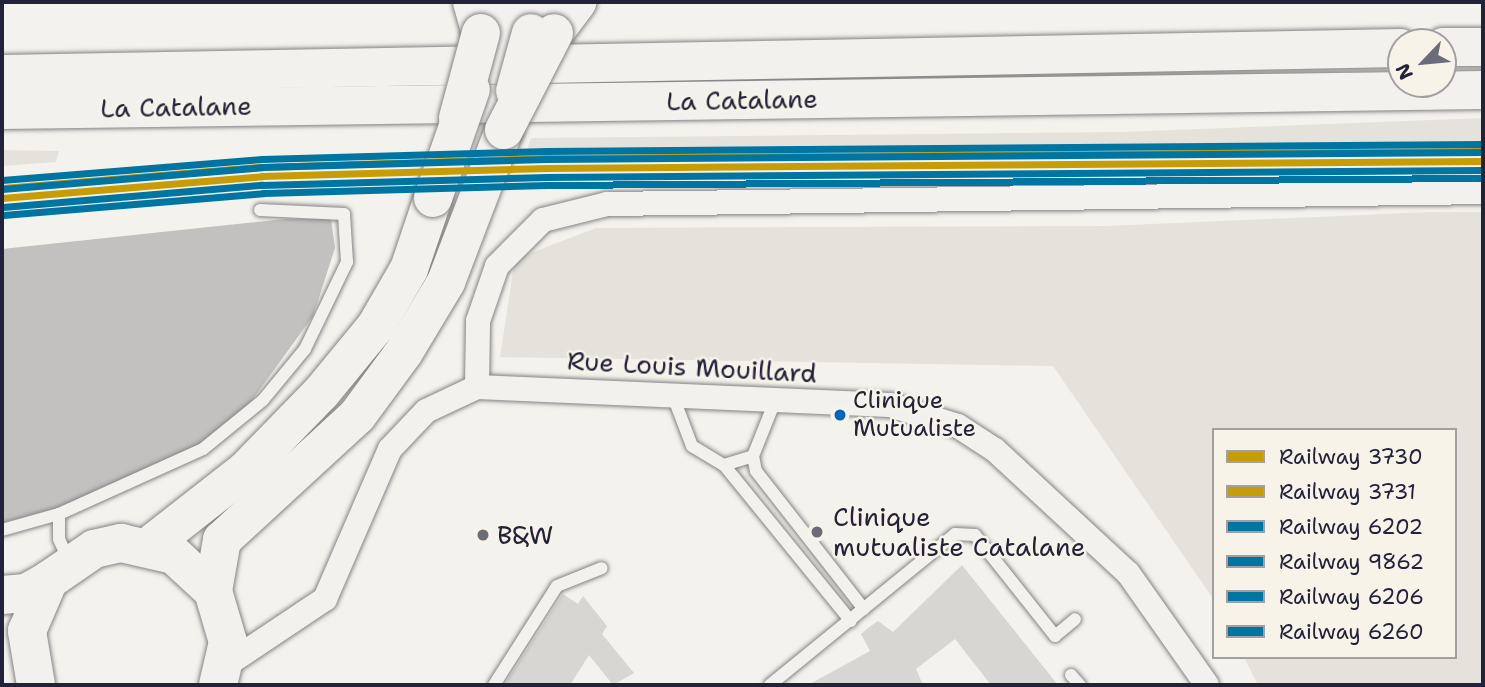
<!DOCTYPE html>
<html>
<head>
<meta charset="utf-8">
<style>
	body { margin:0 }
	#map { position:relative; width:1485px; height:687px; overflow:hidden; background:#f4f2ec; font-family:"Shantell Sans",sans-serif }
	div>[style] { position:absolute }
	.green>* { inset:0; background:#e5e2dc }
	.water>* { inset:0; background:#c3c0c0 }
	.building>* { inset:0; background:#d7d6d3 }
	.roads { filter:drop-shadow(0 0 2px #858486) drop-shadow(0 0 2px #858486) }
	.service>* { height:12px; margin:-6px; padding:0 6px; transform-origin:6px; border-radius:6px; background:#f2f1ed }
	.minor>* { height:24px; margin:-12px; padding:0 12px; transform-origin:12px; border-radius:12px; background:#f2f1ed }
	.primary>* { height:38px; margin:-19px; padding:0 19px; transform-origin:19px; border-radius:19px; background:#f2f1ed }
	.trunk>* { height:38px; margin:-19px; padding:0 19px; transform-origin:19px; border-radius:19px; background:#f2f1ed }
	.motorway>* { height:38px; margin:-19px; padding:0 19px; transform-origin:19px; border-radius:19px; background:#f2f1ed }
	.bridges { filter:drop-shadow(0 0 2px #858486) drop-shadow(0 0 2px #858486) }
	.primary-bridge>* { height:38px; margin:-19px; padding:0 19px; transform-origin:19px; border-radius:19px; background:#f2f1ed }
	.trunk-bridge>* { height:38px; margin:-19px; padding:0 19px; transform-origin:19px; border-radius:19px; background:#f2f1ed }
	.rail-1>* { height:7px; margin:-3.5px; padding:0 3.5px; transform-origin:3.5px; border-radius:3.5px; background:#c69d06 }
	.rail-2>* { height:7px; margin:-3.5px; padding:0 3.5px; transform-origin:3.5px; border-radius:3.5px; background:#c69d06 }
	.rail-3>* { height:7px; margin:-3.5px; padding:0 3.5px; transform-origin:3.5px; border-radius:3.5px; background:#0075a1 }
	.rail-4>* { height:7px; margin:-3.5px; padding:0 3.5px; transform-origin:3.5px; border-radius:3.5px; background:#0075a1 }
	.rail-5>* { height:7px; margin:-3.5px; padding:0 3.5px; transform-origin:3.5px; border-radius:3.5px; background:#0075a1 }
	.rail-6>* { height:7px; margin:-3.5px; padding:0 3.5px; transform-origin:3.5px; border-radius:3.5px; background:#0075a1 }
	.dots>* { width:19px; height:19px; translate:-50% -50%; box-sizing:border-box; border:4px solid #f7f3e8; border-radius:50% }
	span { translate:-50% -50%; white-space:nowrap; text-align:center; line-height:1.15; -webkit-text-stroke:5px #f7f3e8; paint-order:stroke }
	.bus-label { font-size:24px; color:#22223b }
	.left { translate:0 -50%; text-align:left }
	.street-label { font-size:26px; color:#22223b }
	.poi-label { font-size:26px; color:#22223b }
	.frame { position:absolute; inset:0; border:4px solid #22223b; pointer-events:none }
	.legend { position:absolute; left:1212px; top:428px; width:245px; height:231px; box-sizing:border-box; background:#f7f3e8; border:2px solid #a29fa3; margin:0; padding:9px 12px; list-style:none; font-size:21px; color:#22223b }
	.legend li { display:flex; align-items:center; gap:14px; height:35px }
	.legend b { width:35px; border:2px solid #a29fa3 }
	.north { position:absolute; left:1387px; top:28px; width:70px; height:70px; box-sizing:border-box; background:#f7f3e8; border:2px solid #a29fa3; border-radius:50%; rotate:244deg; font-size:19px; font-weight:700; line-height:28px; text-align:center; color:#22223b }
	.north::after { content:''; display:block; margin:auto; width:24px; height:32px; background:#6c6b79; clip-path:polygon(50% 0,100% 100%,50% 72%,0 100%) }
</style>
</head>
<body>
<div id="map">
	<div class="green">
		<i style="clip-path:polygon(1483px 118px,1483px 142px,527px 150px,531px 138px,1120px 132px)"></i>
		<i style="clip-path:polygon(2px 150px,59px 151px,56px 162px,2px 166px)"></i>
		<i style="clip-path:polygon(1429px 212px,1483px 212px,1483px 685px,1258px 685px,1244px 657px,1455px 657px,1455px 430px,1214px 430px,1214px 600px,1053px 366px,500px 357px,515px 259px,596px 228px,1106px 226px)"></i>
	</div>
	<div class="water">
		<i style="clip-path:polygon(285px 219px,331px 219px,335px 248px,313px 316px,229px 432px,101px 496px,2px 523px,2px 249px)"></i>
	</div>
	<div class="building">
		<i style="clip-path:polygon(962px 565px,1058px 685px,991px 685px,955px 639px,916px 669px,923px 685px,808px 685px,870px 651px,861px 634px,868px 628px,878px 621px,893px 632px)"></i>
		<i style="clip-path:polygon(563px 594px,578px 604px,583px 596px,607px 626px,602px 634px,634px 673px,613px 685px,589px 655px,570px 685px,504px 685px)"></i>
	</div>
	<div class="roads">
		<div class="service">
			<i style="left:673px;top:396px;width:53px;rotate:69.2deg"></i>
			<i style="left:692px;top:446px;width:37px;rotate:31deg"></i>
			<i style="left:724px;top:465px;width:30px;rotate:-17deg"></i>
			<i style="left:753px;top:456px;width:59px;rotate:-68.2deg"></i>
			<i style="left:753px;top:456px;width:15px;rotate:79deg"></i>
			<i style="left:756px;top:471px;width:175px;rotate:52deg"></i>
			<i style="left:724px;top:465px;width:201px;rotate:50.9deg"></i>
			<i style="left:59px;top:514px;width:158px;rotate:-24.3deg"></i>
			<i style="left:203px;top:449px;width:77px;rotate:-39.2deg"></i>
			<i style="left:263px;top:400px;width:66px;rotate:-50.5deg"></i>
			<i style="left:305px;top:349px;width:97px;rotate:-64.2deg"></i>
			<i style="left:347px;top:262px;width:48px;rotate:-93.6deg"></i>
			<i style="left:344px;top:214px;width:84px;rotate:-177.3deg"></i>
			<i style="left:2px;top:530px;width:59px;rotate:-15.7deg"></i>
			<i style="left:59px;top:514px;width:25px;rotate:90deg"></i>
			<i style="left:59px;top:539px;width:24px;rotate:66deg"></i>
			<i style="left:1071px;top:675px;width:13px;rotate:48deg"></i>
			<i style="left:494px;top:685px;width:117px;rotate:-57.5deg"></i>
			<i style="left:557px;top:586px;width:48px;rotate:-21.8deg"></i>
			<i style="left:770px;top:685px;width:239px;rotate:-39.2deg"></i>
			<i style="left:955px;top:534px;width:20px;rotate:3deg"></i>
			<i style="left:975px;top:535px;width:129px;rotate:51.6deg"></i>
			<i style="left:1055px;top:636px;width:26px;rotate:-40deg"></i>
		</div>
		<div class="minor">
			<i style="left:477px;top:387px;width:66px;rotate:-89.1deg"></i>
			<i style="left:478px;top:321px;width:58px;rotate:-70.9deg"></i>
			<i style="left:497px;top:266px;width:65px;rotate:-45deg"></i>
			<i style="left:543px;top:220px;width:66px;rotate:-14deg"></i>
			<i style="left:607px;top:204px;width:876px;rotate:-0.78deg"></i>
			<i style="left:226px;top:665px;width:119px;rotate:-33.7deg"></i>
			<i style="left:325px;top:599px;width:163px;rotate:-66.6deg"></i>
			<i style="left:390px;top:449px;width:52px;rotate:-46.5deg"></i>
			<i style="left:426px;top:411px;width:56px;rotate:-25.2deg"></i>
			<i style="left:477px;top:387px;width:413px;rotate:2.5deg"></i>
			<i style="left:890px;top:405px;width:71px;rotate:17.2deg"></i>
			<i style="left:958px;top:426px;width:44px;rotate:33deg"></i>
			<i style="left:995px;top:450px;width:181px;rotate:42.8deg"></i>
			<i style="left:1128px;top:573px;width:137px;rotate:54.8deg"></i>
		</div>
		<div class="primary">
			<i style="left:495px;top:33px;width:33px;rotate:-70deg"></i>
			<i style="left:531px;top:33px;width:33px;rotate:-70deg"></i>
			<i style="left:149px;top:546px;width:123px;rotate:-38.1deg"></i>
			<i style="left:246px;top:470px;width:107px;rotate:-45.8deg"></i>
			<i style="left:321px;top:393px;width:87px;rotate:-50.6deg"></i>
			<i style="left:376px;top:326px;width:66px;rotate:-59.9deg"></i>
			<i style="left:409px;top:269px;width:75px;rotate:-71.3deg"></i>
			<i style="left:213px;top:591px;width:52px;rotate:-80deg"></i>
			<i style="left:222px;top:540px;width:183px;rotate:-42.6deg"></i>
			<i style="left:357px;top:416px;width:79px;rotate:-53.7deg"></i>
			<i style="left:404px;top:352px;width:82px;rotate:-59deg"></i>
			<i style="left:446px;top:282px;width:163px;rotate:-69.1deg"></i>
			<i style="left:2px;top:595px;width:24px;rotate:-5deg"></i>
			<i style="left:26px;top:593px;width:26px;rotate:-29deg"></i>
			<i style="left:36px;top:685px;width:55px;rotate:-99.5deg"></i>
			<i style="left:27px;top:631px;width:56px;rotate:-66.7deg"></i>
			<i style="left:49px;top:580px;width:55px;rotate:-34.6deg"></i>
			<i style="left:94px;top:549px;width:28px;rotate:-13deg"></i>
			<i style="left:121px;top:543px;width:54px;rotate:12.8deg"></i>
			<i style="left:174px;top:555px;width:53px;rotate:42.7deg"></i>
			<i style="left:213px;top:591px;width:53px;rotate:73.6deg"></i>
			<i style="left:228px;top:642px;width:44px;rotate:103.1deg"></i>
		</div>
		<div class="trunk">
			<i style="left:472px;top:2px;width:32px;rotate:74deg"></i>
			<i style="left:554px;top:33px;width:39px;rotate:-53deg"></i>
		</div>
		<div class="motorway">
			<i style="left:1443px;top:47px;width:40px"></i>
			<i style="left:2px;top:74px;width:1399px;rotate:-1.06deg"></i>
			<i style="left:2px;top:110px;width:1481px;rotate:-0.77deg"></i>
		</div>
	</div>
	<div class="bridges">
		<div class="primary-bridge">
			<i style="left:515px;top:91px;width:60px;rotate:-74.6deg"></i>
			<i style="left:433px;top:198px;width:115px;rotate:-70.8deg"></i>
		</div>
		<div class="trunk-bridge">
			<i style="left:458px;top:118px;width:88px;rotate:-74.9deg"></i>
			<i style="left:504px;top:130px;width:109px;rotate:-62.7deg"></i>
		</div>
	</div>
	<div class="rail-1">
		<i style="left:2px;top:198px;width:261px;rotate:-4.8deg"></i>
		<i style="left:262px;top:176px;width:285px;rotate:-1.6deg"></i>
		<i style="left:547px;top:168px;width:936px;rotate:-0.43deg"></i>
	</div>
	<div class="rail-2">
		<i style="left:2px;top:188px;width:259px;rotate:-4.7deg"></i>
		<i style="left:260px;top:167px;width:286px;rotate:-1.8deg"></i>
		<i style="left:546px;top:158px;width:937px;rotate:-0.43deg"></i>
	</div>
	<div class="rail-3">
		<i style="left:3px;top:207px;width:260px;rotate:-4.9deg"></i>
		<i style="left:262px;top:185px;width:285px;rotate:-1.6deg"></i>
		<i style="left:547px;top:177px;width:936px;rotate:-0.43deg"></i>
	</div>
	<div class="rail-4">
		<i style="left:2px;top:189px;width:261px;rotate:-4.8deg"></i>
		<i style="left:262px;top:167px;width:285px;rotate:-1.6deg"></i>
		<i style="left:547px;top:159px;width:936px;rotate:-0.43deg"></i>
	</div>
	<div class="rail-5">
		<i style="left:3px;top:215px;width:261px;rotate:-4.8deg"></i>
		<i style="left:263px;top:193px;width:284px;rotate:-1.6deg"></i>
		<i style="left:547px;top:185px;width:936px;rotate:-0.43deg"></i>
	</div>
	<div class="rail-6">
		<i style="left:2px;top:180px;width:261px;rotate:-4.6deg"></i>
		<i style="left:262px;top:159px;width:285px;rotate:-1.6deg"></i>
		<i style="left:547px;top:151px;width:936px;rotate:-0.43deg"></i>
	</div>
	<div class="dots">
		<i style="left:840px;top:415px;background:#0065bd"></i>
		<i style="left:817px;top:532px;background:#6c6b79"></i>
		<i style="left:483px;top:535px;background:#6c6b79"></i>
	</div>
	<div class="bus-label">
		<span class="left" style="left:853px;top:415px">Clinique<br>Mutualiste</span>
	</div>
	<div class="street-label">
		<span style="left:742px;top:100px;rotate:-1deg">La Catalane</span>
		<span style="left:176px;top:107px;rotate:-1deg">La Catalane</span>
		<span style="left:692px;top:367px;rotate:3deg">Rue Louis Mouillard</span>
	</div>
	<div class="poi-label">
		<span class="left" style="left:833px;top:532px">Clinique<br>mutualiste Catalane</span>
		<span class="left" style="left:497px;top:535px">B&amp;W</span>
	</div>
	<div class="frame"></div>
	<ul class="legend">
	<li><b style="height:9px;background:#c69d06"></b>Railway 3730</li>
	<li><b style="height:9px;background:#c69d06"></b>Railway 3731</li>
	<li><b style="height:9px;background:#0075a1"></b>Railway 6202</li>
	<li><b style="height:9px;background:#0075a1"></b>Railway 9862</li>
	<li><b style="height:9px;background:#0075a1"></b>Railway 6206</li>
	<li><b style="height:9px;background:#0075a1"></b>Railway 6260</li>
	</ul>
	<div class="north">N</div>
</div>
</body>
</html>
